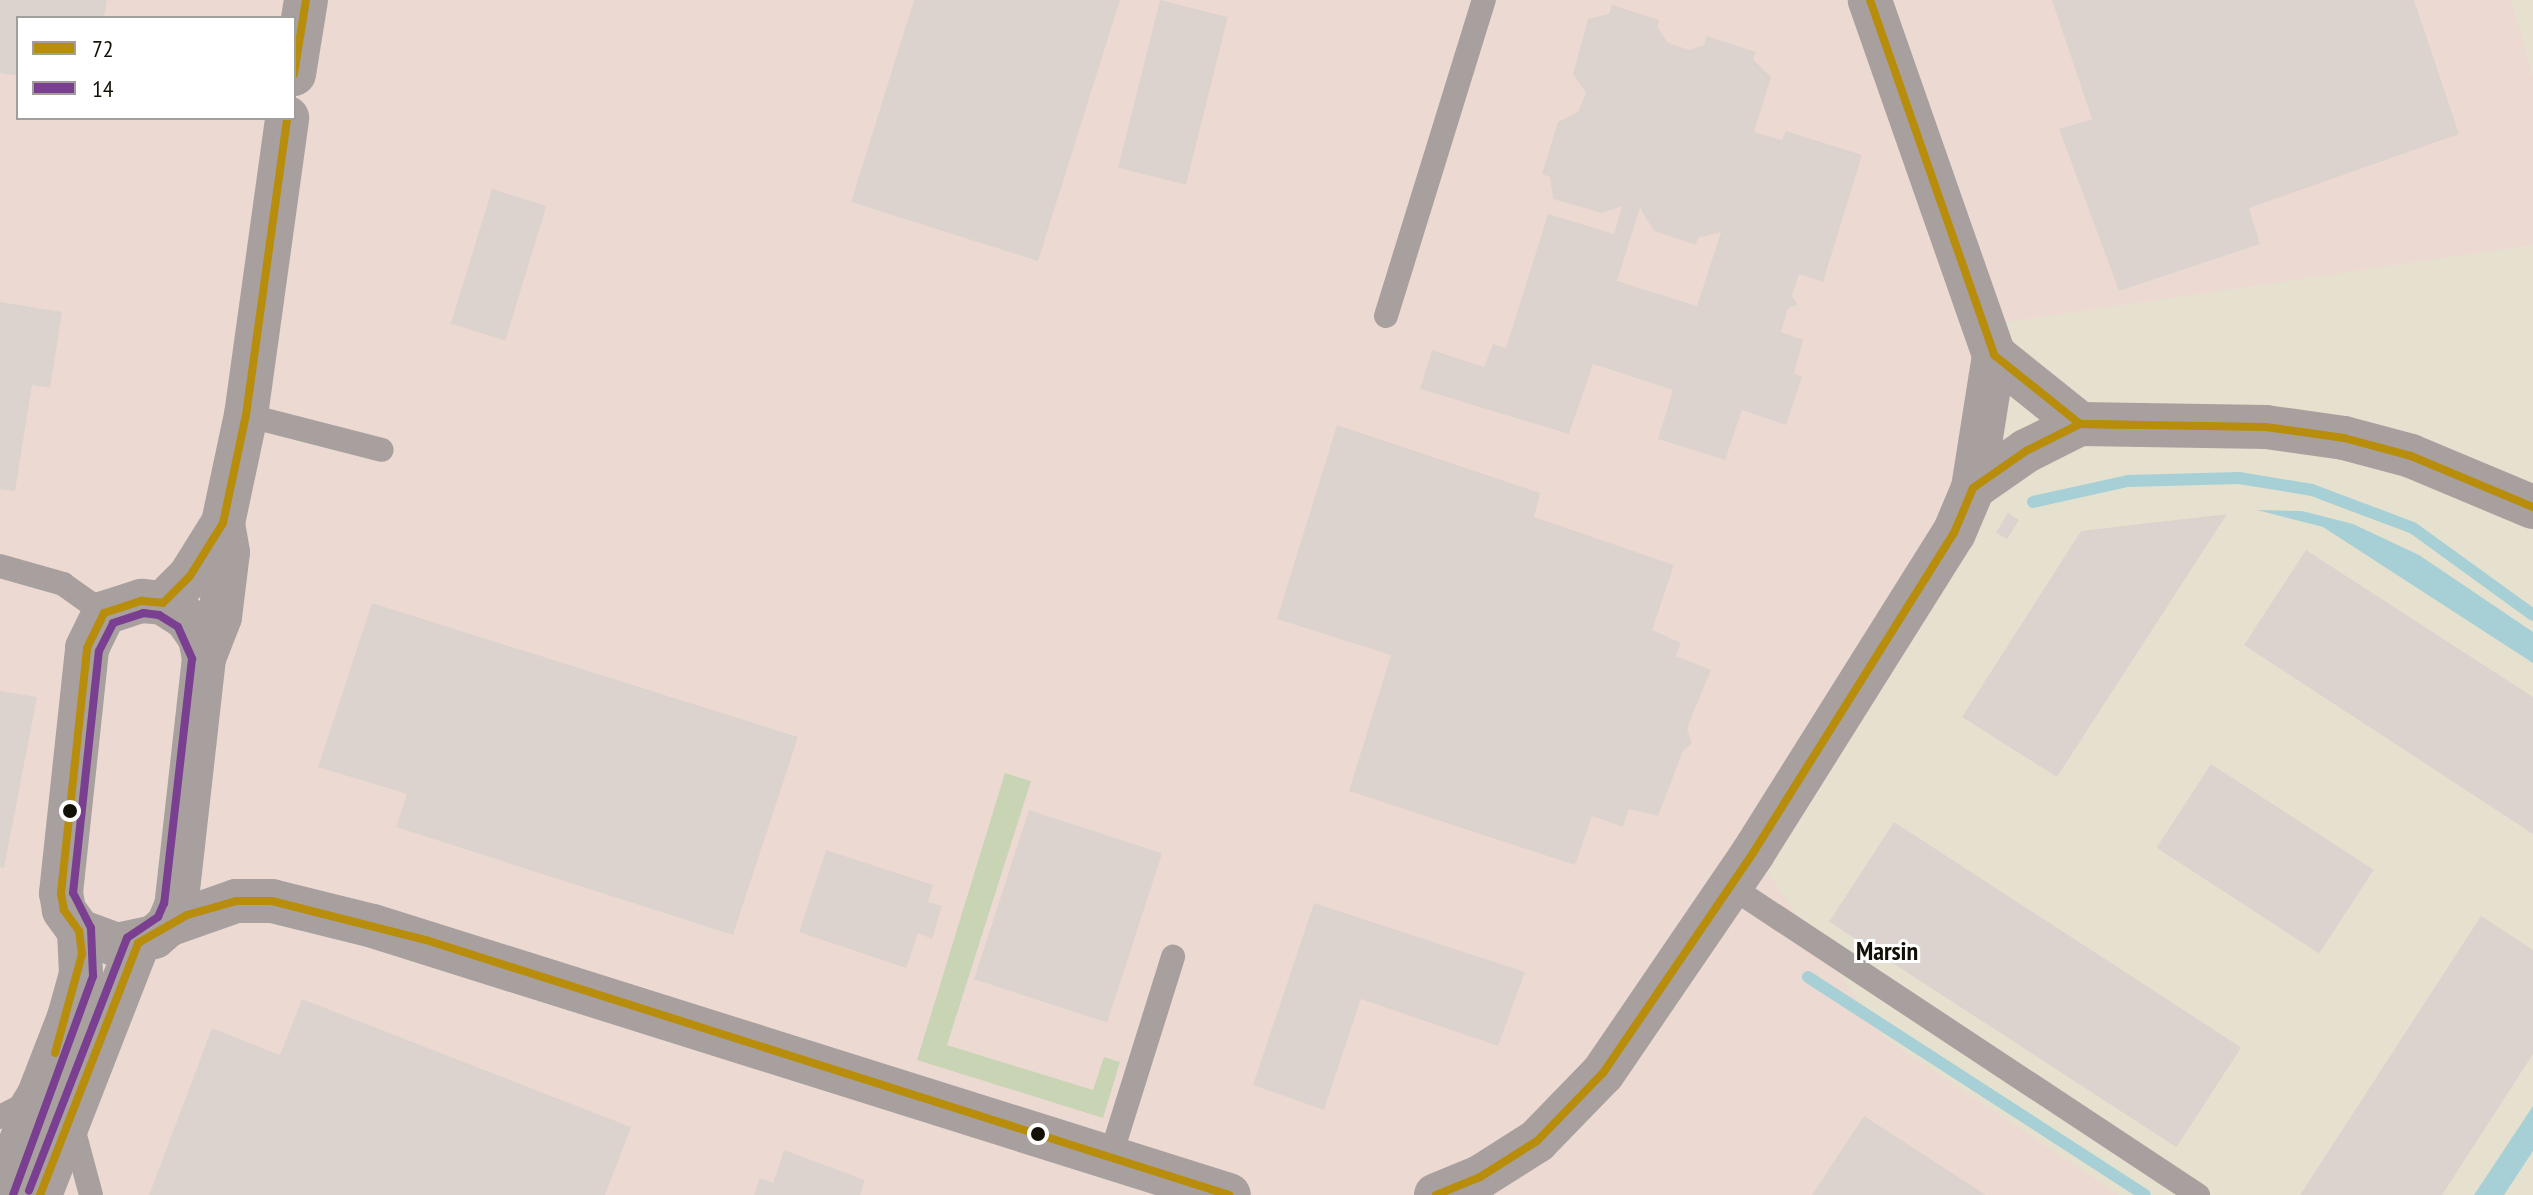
<!DOCTYPE html>
<html>
<head>
<meta charset="utf-8">
<style>
	body { margin:0 }
	#map { position:relative; width:2533px; height:1195px; overflow:hidden; background:#e6e1cf; font-family:"PT Sans Narrow",sans-serif }
	div>[style] { position:absolute }
	.commercial>* { inset:0; background:#ecdad2 }
	.green>* { inset:0; background:#c9d4b4 }
	.water>* { inset:0; background:#a6d0d5 }
	.stream>* { height:12px; margin:-6px; padding:0 6px; transform-origin:6px; border-radius:6px; background:#a6d0d5 }
	.building>* { inset:0; background:#dcd3ce; transform-origin:0 0 }
	.lane>* { height:24px; margin:-12px; padding:0 12px; transform-origin:12px; border-radius:12px; background:#a8a09f }
	.street>* { height:44px; margin:-22px; padding:0 22px; transform-origin:22px; border-radius:22px; background:#a8a09f }
	.bus-1>* { height:8px; margin:-4px; padding:0 4px; transform-origin:4px; border-radius:4px; background:#b88d0b }
	.bus-2>* { height:8px; margin:-4px; padding:0 4px; transform-origin:4px; border-radius:4px; background:#7a3f91 }
	.dots>* { width:22px; height:22px; translate:-50% -50%; box-sizing:border-box; border:4px solid #fff; border-radius:50% }
	span { translate:-50% -50%; white-space:nowrap; text-align:center; line-height:1.15; -webkit-text-stroke:6px #fff; paint-order:stroke }
	.neighbourhood-label { font-size:26px; color:#131005; font-weight:700 }
	.legend { position:absolute; left:16px; top:16px; width:280px; height:104px; box-sizing:border-box; background:#fff; border:2px solid #a19f9b; margin:0; padding:10px 14px; list-style:none; font-size:24px; color:#131005 }
	.legend li { display:flex; align-items:center; gap:16px; height:40px }
	.legend b { width:40px; border:2px solid #a19f9b }
</style>
</head>
<body>
<div id="map">
	<div class="commercial">
		<i style="clip-path:polygon(evenodd,0 0,2511px 0,2533px 76px,2533px 245px,1981px 326px,1973px 488px,1753px 853px,1885px 1038px,2119px 1195px,0 1195px,0 0,18px 18px,294px 18px,294px 118px,18px 118px,18px 18px)"></i>
	</div>
	<div class="green">
		<i style="clip-path:polygon(1005px 773px,1031px 781px,947px 1045px,1093px 1090px,1104px 1057px,1120px 1062px,1103px 1118px,917px 1060px)"></i>
	</div>
	<div class="water">
		<i style="clip-path:polygon(2257px 510px,2302px 511px,2353px 524px,2419px 555px,2533px 632px,2533px 663px,2323px 527px)"></i>
		<i style="clip-path:polygon(2533px 1106px,2533px 1151px,2504px 1195px,2474px 1195px)"></i>
	</div>
	<div class="stream">
		<i style="left:2033px;top:502px;width:97px;rotate:-12.5deg"></i>
		<i style="left:2128px;top:481px;width:111px;rotate:-1.5deg"></i>
		<i style="left:2239px;top:478px;width:74px;rotate:9.3deg"></i>
		<i style="left:2312px;top:490px;width:108px;rotate:20.6deg"></i>
		<i style="left:2413px;top:528px;width:148px;rotate:35.9deg"></i>
		<i style="left:1808px;top:977px;width:401px;rotate:32.9deg"></i>
	</div>
	<div class="building">
		<i style="clip-path:polygon(0 0,107px 0,104px 18px,18px 18px,18px 76px,0 73px)"></i>
		<i style="clip-path:polygon(914px 0,1120px 0,1038px 261px,851px 202px)"></i>
		<i style="left:1160px;top:0;width:70px;height:173px;rotate:14deg"></i>
		<i style="clip-path:polygon(2052px 0,2414px 0,2459px 134px,2249px 208px,2260px 244px,2119px 291px,2059px 129px,2092px 119px)"></i>
		<i style="clip-path:polygon(evenodd,1612px 5px,1659px 20px,1657px 27px,1668px 43px,1690px 50px,1704px 45px,1707px 36px,1756px 52px,1753px 59px,1771px 77px,1754px 132px,1782px 140px,1786px 131px,1862px 155px,1823px 282px,1799px 274px,1792px 296px,1798px 305px,1788px 308px,1781px 332px,1803px 340px,1794px 373px,1802px 377px,1786px 425px,1742px 410px,1725px 460px,1658px 439px,1673px 390px,1593px 364px,1569px 434px,1420px 389px,1432px 350px,1484px 367px,1493px 344px,1506px 348px,1548px 214px,1614px 234px,1622px 206px,1602px 213px,1553px 199px,1550px 177px,1542px 174px,1558px 122px,1578px 112px,1586px 93px,1573px 74px,1588px 19px,1609px 14px,1612px 5px,1640px 208px,1654px 231px,1696px 245px,1698px 238px,1721px 232px,1697px 306px,1617px 281px,1640px 208px)"></i>
		<i style="left:492px;top:189px;width:57px;height:141px;rotate:17deg"></i>
		<i style="clip-path:polygon(0 302px,62px 312px,50px 388px,32px 385px,15px 491px,0 489px)"></i>
		<i style="clip-path:polygon(1337px 425px,1540px 493px,1534px 517px,1674px 565px,1652px 630px,1681px 643px,1676px 656px,1711px 670px,1687px 728px,1692px 743px,1683px 751px,1658px 816px,1629px 809px,1623px 827px,1592px 816px,1575px 865px,1349px 791px,1391px 655px,1277px 619px)"></i>
		<i style="left:2008px;top:513px;width:13px;height:23px;rotate:32deg"></i>
		<i style="clip-path:polygon(2227px 514px,2057px 777px,1962px 717px,2081px 531px)"></i>
		<i style="clip-path:polygon(2306px 550px,2533px 697px,2533px 834px,2244px 645px)"></i>
		<i style="clip-path:polygon(372px 603px,798px 737px,733px 935px,396px 827px,407px 794px,318px 767px)"></i>
		<i style="clip-path:polygon(0 691px,37px 697px,4px 868px,0 867px)"></i>
		<i style="left:2211px;top:764px;width:194px;height:100px;rotate:33deg"></i>
		<i style="left:1029px;top:810px;width:140px;height:178px;rotate:18deg"></i>
		<i style="left:1894px;top:822px;width:414px;height:119px;rotate:33deg"></i>
		<i style="clip-path:polygon(826px 850px,933px 885px,928px 902px,942px 906px,932px 939px,918px 933px,906px 968px,799px 932px)"></i>
		<i style="clip-path:polygon(1314px 903px,1525px 972px,1498px 1046px,1361px 999px,1324px 1110px,1253px 1085px)"></i>
		<i style="clip-path:polygon(2481px 916px,2533px 950px,2533px 1054px,2442px 1195px,2300px 1195px)"></i>
		<i style="clip-path:polygon(302px 999px,631px 1127px,605px 1195px,149px 1195px,212px 1028px,280px 1055px)"></i>
		<i style="clip-path:polygon(1864px 1116px,1986px 1195px,1812px 1195px)"></i>
		<i style="clip-path:polygon(784px 1150px,865px 1180px,860px 1195px,754px 1195px,760px 1178px,773px 1183px)"></i>
	</div>
	<div class="lane">
		<i style="left:1386px;top:316px;width:331px;rotate:-72.8deg"></i>
		<i style="left:246px;top:415px;width:140px;rotate:14.4deg"></i>
		<i style="left:0;top:566px;width:66px;rotate:15.9deg"></i>
		<i style="left:63px;top:584px;width:50px;rotate:35.3deg"></i>
		<i style="left:1730px;top:886px;width:561px;rotate:33.44deg"></i>
		<i style="left:0;top:1117px;width:22px;rotate:-27deg"></i>
		<i style="left:20px;top:1107px;width:17px;rotate:-59deg"></i>
		<i style="left:72px;top:1124px;width:73px;rotate:75deg"></i>
		<i style="left:1110px;top:1158px;width:211px;rotate:-72.6deg"></i>
	</div>
	<div class="street">
		<i style="left:294px;top:74px;width:75px;rotate:-80.8deg"></i>
		<i style="left:1994px;top:355px;width:110px;rotate:38.7deg"></i>
		<i style="left:1973px;top:488px;width:65px;rotate:-34.9deg"></i>
		<i style="left:2026px;top:451px;width:60px;rotate:-26.6deg"></i>
		<i style="left:2080px;top:424px;width:186px;rotate:0.9deg"></i>
		<i style="left:2266px;top:427px;width:79px;rotate:8deg"></i>
		<i style="left:2344px;top:438px;width:69px;rotate:15deg"></i>
		<i style="left:2411px;top:456px;width:132px;rotate:22.7deg"></i>
		<i style="left:142px;top:601px;width:21px;rotate:5deg"></i>
		<i style="left:163px;top:603px;width:27px;rotate:33deg"></i>
		<i style="left:186px;top:618px;width:24px;rotate:55deg"></i>
		<i style="left:200px;top:638px;width:20px;rotate:79deg"></i>
		<i style="left:204px;top:658px;width:250px;rotate:96.4deg"></i>
		<i style="left:176px;top:906px;width:21px;rotate:113deg"></i>
		<i style="left:168px;top:925px;width:18px;rotate:139deg"></i>
		<i style="left:154px;top:937px;width:38px;rotate:168deg"></i>
		<i style="left:117px;top:945px;width:40px;rotate:-159.8deg"></i>
		<i style="left:79px;top:931px;width:26px;rotate:-126deg"></i>
		<i style="left:64px;top:910px;width:17px;rotate:-100deg"></i>
		<i style="left:61px;top:893px;width:246px;rotate:-83.9deg"></i>
		<i style="left:87px;top:648px;width:39px;rotate:-64deg"></i>
		<i style="left:104px;top:613px;width:40px;rotate:-18deg"></i>
		<i style="left:163px;top:603px;width:38px;rotate:-45deg"></i>
		<i style="left:190px;top:576px;width:62px;rotate:-58.1deg"></i>
		<i style="left:223px;top:523px;width:110px;rotate:-78deg"></i>
		<i style="left:246px;top:415px;width:300px;rotate:-82.1deg"></i>
		<i style="left:204px;top:658px;width:44px;rotate:-68.7deg"></i>
		<i style="left:220px;top:617px;width:65px;rotate:-83deg"></i>
		<i style="left:228px;top:552px;width:29px;rotate:-100deg"></i>
		<i style="left:168px;top:925px;width:72px;rotate:-19.4deg"></i>
		<i style="left:236px;top:901px;width:36px"></i>
		<i style="left:272px;top:901px;width:104px;rotate:13.9deg"></i>
		<i style="left:373px;top:926px;width:897px;rotate:17.45deg"></i>
		<i style="left:0;top:1195px;width:191px;rotate:-68.8deg"></i>
		<i style="left:69px;top:1017px;width:45px;rotate:-74.4deg"></i>
		<i style="left:81px;top:974px;width:43px;rotate:-92.7deg"></i>
		<i style="left:40px;top:1195px;width:270px;rotate:-68.7deg"></i>
		<i style="left:1436px;top:1195px;width:48px;rotate:-22.2deg"></i>
		<i style="left:1480px;top:1177px;width:67px;rotate:-32.3deg"></i>
		<i style="left:1537px;top:1141px;width:95px;rotate:-45.9deg"></i>
		<i style="left:1603px;top:1073px;width:266px;rotate:-55.7deg"></i>
		<i style="left:1753px;top:853px;width:378px;rotate:-57.9deg"></i>
		<i style="left:1954px;top:533px;width:49px;rotate:-67.1deg"></i>
		<i style="left:1973px;top:488px;width:135px;rotate:-81deg"></i>
		<i style="left:1994px;top:355px;width:376px;rotate:-109.3deg"></i>
	</div>
	<div class="bus-1">
		<i style="left:1870px;top:0;width:376px;rotate:70.7deg"></i>
		<i style="left:1994px;top:355px;width:110px;rotate:38.7deg"></i>
		<i style="left:2080px;top:424px;width:62px;rotate:0.9deg"></i>
		<i style="left:294px;top:74px;width:75px;rotate:-80.8deg"></i>
		<i style="left:55px;top:1053px;width:103px;rotate:-74.7deg"></i>
		<i style="left:82px;top:954px;width:23px;rotate:-97deg"></i>
		<i style="left:79px;top:931px;width:26px;rotate:-126deg"></i>
		<i style="left:64px;top:910px;width:17px;rotate:-100deg"></i>
		<i style="left:61px;top:893px;width:246px;rotate:-83.9deg"></i>
		<i style="left:87px;top:648px;width:39px;rotate:-64deg"></i>
		<i style="left:104px;top:613px;width:40px;rotate:-18deg"></i>
		<i style="left:142px;top:601px;width:21px;rotate:5deg"></i>
		<i style="left:163px;top:603px;width:38px;rotate:-45deg"></i>
		<i style="left:190px;top:576px;width:62px;rotate:-58.1deg"></i>
		<i style="left:223px;top:523px;width:110px;rotate:-78deg"></i>
		<i style="left:246px;top:415px;width:300px;rotate:-82.1deg"></i>
		<i style="left:40px;top:1195px;width:270px;rotate:-68.7deg"></i>
		<i style="left:138px;top:943px;width:56px;rotate:-29.7deg"></i>
		<i style="left:187px;top:915px;width:51px;rotate:-15.9deg"></i>
		<i style="left:236px;top:901px;width:36px"></i>
		<i style="left:272px;top:901px;width:159px;rotate:14.2deg"></i>
		<i style="left:426px;top:940px;width:843px;rotate:17.62deg"></i>
		<i style="left:1436px;top:1195px;width:48px;rotate:-22.2deg"></i>
		<i style="left:1480px;top:1177px;width:67px;rotate:-32.3deg"></i>
		<i style="left:1537px;top:1141px;width:95px;rotate:-45.9deg"></i>
		<i style="left:1603px;top:1073px;width:266px;rotate:-55.7deg"></i>
		<i style="left:1753px;top:853px;width:378px;rotate:-57.9deg"></i>
		<i style="left:1954px;top:533px;width:49px;rotate:-67.1deg"></i>
		<i style="left:1973px;top:488px;width:65px;rotate:-34.9deg"></i>
		<i style="left:2026px;top:451px;width:60px;rotate:-26.6deg"></i>
		<i style="left:2080px;top:424px;width:186px;rotate:0.9deg"></i>
		<i style="left:2266px;top:427px;width:79px;rotate:8deg"></i>
		<i style="left:2344px;top:438px;width:69px;rotate:15deg"></i>
		<i style="left:2411px;top:456px;width:132px;rotate:22.7deg"></i>
	</div>
	<div class="bus-2">
		<i style="left:13px;top:1195px;width:233px;rotate:-69.9deg"></i>
		<i style="left:93px;top:976px;width:48px;rotate:-92.4deg"></i>
		<i style="left:91px;top:928px;width:39px;rotate:-117deg"></i>
		<i style="left:73px;top:893px;width:243px;rotate:-83.9deg"></i>
		<i style="left:99px;top:651px;width:31px;rotate:-63deg"></i>
		<i style="left:113px;top:623px;width:32px;rotate:-18deg"></i>
		<i style="left:143px;top:613px;width:16px;rotate:7deg"></i>
		<i style="left:159px;top:615px;width:22px;rotate:32deg"></i>
		<i style="left:178px;top:627px;width:35px;rotate:66deg"></i>
		<i style="left:192px;top:659px;width:246px;rotate:96.5deg"></i>
		<i style="left:164px;top:903px;width:15px;rotate:113deg"></i>
		<i style="left:158px;top:917px;width:37px;rotate:146deg"></i>
		<i style="left:127px;top:938px;width:271px;rotate:111.2deg"></i>
	</div>
	<div class="dots">
		<i style="left:70px;top:811px;background:#131005"></i>
		<i style="left:1038px;top:1134px;background:#131005"></i>
	</div>
	<div class="neighbourhood-label">
		<span style="left:1887px;top:951px">Marsin</span>
	</div>
	<ul class="legend">
	<li><b style="height:10px;background:#b88d0b"></b>72</li>
	<li><b style="height:10px;background:#7a3f91"></b>14</li>
	</ul>
</div>
</body>
</html>
